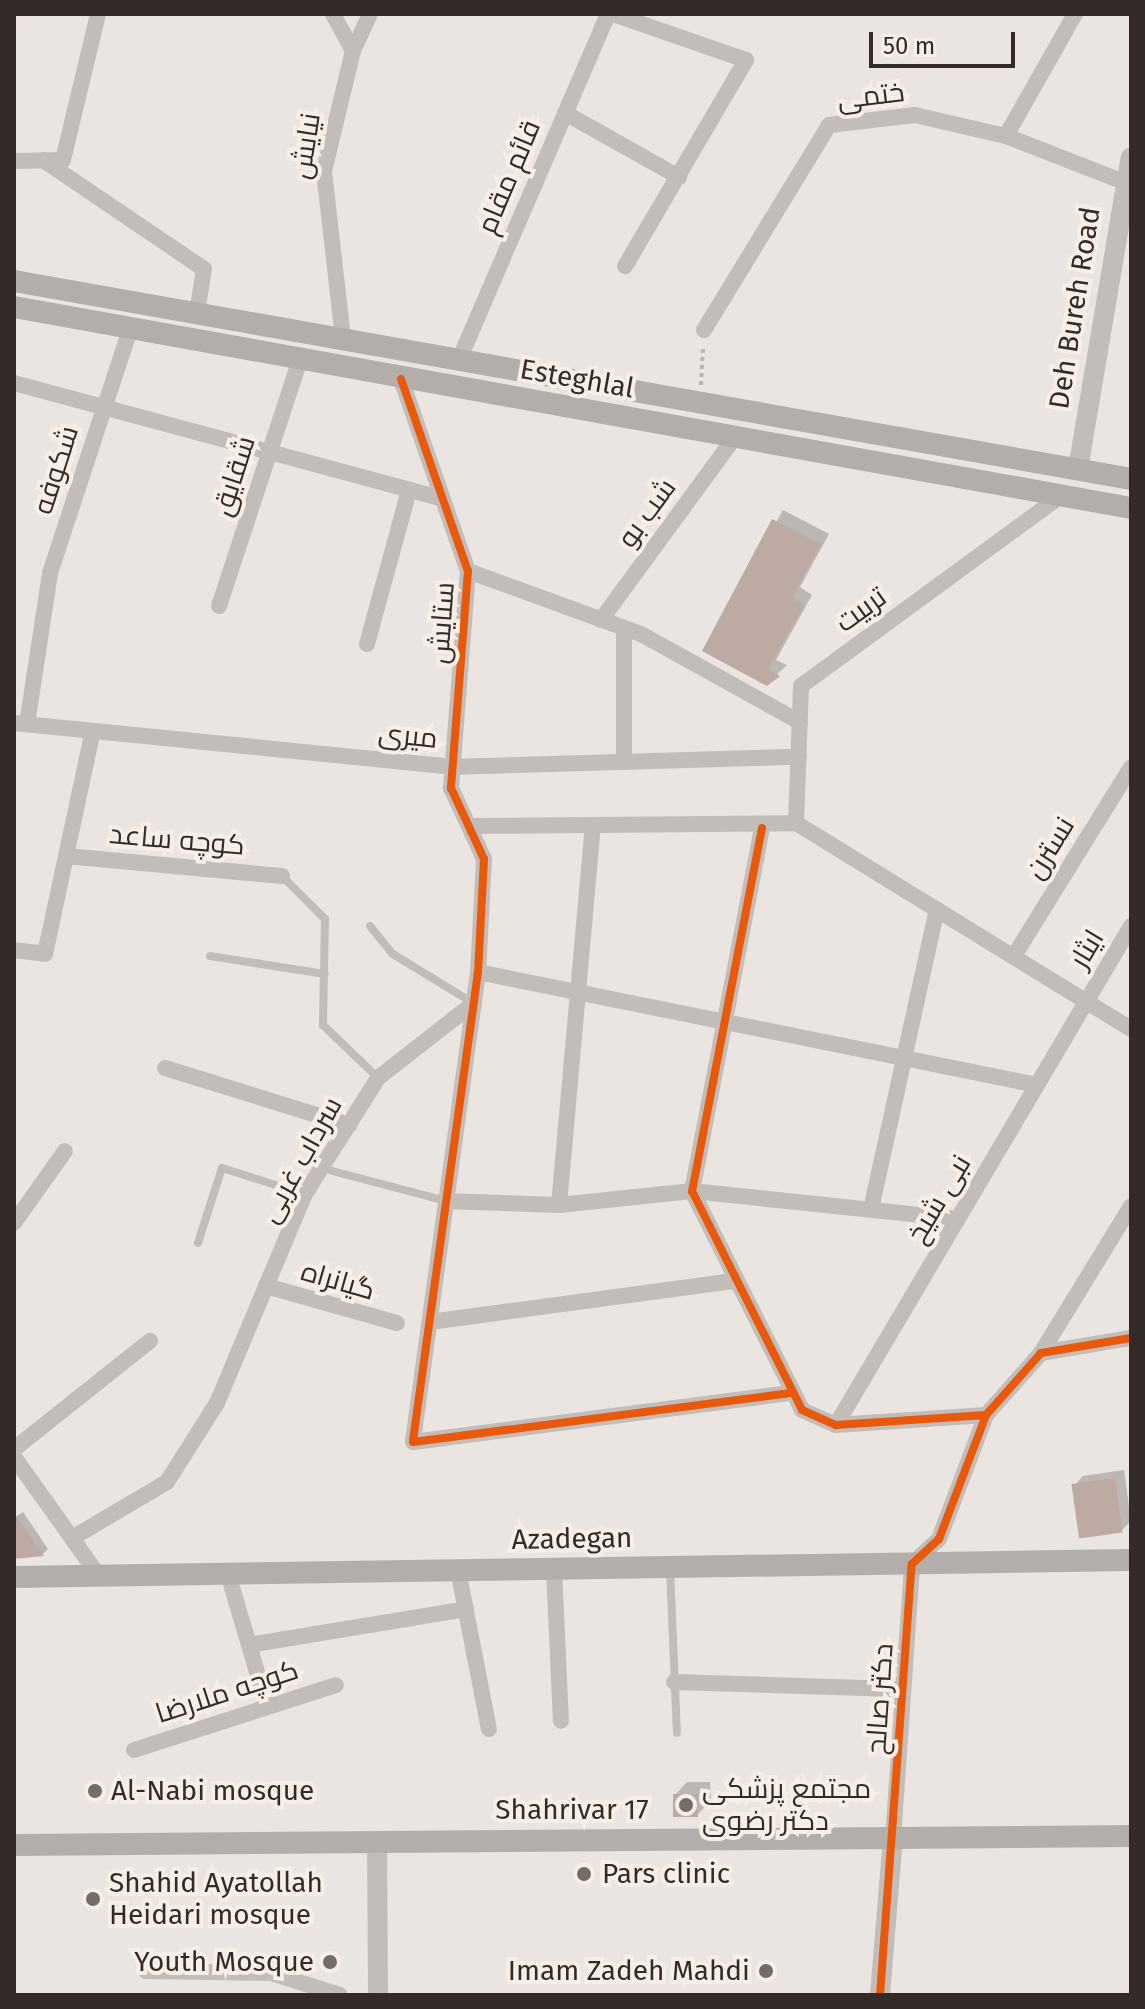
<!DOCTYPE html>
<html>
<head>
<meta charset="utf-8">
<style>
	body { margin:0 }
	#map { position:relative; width:1145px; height:2009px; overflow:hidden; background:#eae5e0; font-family:"Fira Sans",Cairo,sans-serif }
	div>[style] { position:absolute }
	.shadow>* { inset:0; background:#0003 }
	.building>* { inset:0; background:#bdaaa3; transform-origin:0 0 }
	.path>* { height:4px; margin-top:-2px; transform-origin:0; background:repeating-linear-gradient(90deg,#bcb6b2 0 4px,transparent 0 8px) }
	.service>* { height:8px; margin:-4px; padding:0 4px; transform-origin:4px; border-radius:4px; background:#c3bdb9 }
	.minor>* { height:16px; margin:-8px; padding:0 8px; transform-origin:8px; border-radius:8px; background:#c3bdb9 }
	.tertiary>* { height:20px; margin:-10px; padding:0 10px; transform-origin:10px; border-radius:10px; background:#c3bdb9 }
	.secondary>* { height:22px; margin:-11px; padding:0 11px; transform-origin:11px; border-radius:11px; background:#b4aeaa }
	.cycleway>* { height:8px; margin:-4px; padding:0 4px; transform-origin:4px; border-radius:4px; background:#e8590c }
	.dots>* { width:22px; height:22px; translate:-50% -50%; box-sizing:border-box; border:4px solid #f7efe7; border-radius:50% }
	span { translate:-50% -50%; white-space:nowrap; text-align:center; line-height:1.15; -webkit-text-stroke:8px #f7efe7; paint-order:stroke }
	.street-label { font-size:28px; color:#342b28 }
	.poi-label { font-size:28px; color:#342b28 }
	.left { translate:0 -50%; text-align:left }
	.right { translate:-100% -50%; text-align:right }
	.frame { position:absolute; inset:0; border:16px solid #342b28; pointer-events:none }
	.scale { position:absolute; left:869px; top:32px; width:146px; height:36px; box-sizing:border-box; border:4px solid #342b28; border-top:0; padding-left:10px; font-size:24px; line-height:28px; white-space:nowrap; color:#342b28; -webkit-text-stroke:6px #f7efe7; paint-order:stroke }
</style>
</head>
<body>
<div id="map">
	<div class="shadow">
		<i style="clip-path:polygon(783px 510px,829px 534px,800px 587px,812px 595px,776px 660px,787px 665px,767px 684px,705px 650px)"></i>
		<i style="clip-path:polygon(1124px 1470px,1131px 1521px,1122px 1530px,1074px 1486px,1083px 1476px)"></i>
		<i style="clip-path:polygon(23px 1512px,48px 1549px,43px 1554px,14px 1557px,14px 1518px)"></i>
		<i style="clip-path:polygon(687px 1782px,710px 1782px,711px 1801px,698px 1814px,675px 1795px)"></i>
	</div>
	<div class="building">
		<i style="clip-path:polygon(772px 519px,821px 544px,792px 597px,804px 605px,768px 669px,780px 676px,767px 686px,702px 651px)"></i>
		<i style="left:1115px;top:1478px;width:55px;height:44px;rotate:82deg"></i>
		<i style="clip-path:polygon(14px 1513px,44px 1556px,14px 1559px)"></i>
		<i style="left:673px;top:1794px;width:25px;height:23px"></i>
	</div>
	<div class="path">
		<i style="left:701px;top:385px;width:39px;rotate:-87deg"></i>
	</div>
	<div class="service">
		<i style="left:282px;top:876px;width:61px;rotate:45deg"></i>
		<i style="left:325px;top:919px;width:106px;rotate:91.1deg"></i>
		<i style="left:323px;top:1025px;width:76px;rotate:43.9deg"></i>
		<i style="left:370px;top:926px;width:36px;rotate:51deg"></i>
		<i style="left:393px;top:954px;width:94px;rotate:31.5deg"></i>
		<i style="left:210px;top:956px;width:116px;rotate:8.9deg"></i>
		<i style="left:321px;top:1168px;width:129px;rotate:14.8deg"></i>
		<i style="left:198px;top:1243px;width:79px;rotate:-72.3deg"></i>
		<i style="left:222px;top:1168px;width:86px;rotate:17.6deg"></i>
		<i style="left:670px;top:1568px;width:165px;rotate:87.6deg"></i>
	</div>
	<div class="minor">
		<i style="left:333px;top:14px;width:42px;rotate:61.6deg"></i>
		<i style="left:613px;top:14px;width:141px;rotate:19.1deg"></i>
		<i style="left:746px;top:60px;width:239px;rotate:120.4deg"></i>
		<i style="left:565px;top:113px;width:131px;rotate:29.3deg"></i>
		<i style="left:1006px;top:136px;width:140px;rotate:-60.5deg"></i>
		<i style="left:43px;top:160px;width:194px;rotate:34.1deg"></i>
		<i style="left:204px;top:269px;width:45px;rotate:99deg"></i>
		<i style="left:14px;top:161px;width:49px;rotate:-1.2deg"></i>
		<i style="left:63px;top:160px;width:150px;rotate:-76.5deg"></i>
		<i style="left:704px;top:330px;width:240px;rotate:-58.6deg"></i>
		<i style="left:829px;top:125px;width:87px;rotate:-6.6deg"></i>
		<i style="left:915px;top:115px;width:93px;rotate:13deg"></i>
		<i style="left:1006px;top:136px;width:127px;rotate:21.3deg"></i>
		<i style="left:343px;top:338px;width:168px;rotate:-96.5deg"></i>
		<i style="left:324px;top:171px;width:123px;rotate:-76.4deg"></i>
		<i style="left:353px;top:51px;width:41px;rotate:-65.3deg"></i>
		<i style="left:459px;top:360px;width:377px;rotate:-66.7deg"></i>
		<i style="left:401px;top:379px;width:203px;rotate:70.8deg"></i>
		<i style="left:468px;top:571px;width:218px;rotate:94.5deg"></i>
		<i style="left:451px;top:788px;width:78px;rotate:65.1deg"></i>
		<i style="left:484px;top:859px;width:113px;rotate:93deg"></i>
		<i style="left:478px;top:972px;width:474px;rotate:97.9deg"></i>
		<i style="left:413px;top:1442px;width:379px;rotate:-7.4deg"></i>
		<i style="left:14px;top:383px;width:444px;rotate:15.1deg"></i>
		<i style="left:468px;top:571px;width:184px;rotate:20deg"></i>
		<i style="left:641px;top:634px;width:182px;rotate:29deg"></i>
		<i style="left:219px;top:606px;width:257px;rotate:-71.8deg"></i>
		<i style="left:601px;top:620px;width:227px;rotate:-53.8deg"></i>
		<i style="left:624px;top:628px;width:134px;rotate:90deg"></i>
		<i style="left:367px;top:644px;width:160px;rotate:-74.7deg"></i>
		<i style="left:14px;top:723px;width:440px;rotate:5.7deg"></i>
		<i style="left:452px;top:767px;width:347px;rotate:-1.7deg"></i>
		<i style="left:27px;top:724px;width:153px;rotate:-81.3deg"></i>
		<i style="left:50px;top:573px;width:256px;rotate:-71.8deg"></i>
		<i style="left:796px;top:823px;width:137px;rotate:-87.9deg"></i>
		<i style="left:801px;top:686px;width:323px;rotate:-36.2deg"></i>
		<i style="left:796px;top:823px;width:393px;rotate:31.6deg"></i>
		<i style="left:474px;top:826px;width:322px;rotate:-0.5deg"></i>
		<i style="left:762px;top:828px;width:370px;rotate:100.9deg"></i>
		<i style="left:692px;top:1191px;width:245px;rotate:63.3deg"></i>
		<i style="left:802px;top:1410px;width:37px;rotate:24deg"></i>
		<i style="left:836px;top:1425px;width:150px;rotate:-3.8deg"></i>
		<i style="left:66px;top:856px;width:217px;rotate:5.3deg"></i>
		<i style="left:14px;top:950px;width:31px;rotate:7deg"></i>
		<i style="left:45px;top:954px;width:228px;rotate:-77.9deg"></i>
		<i style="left:1014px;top:956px;width:222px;rotate:-58.2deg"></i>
		<i style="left:478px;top:972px;width:570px;rotate:11.43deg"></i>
		<i style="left:165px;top:1068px;width:193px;rotate:17.2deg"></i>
		<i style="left:447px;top:1201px;width:112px;rotate:2deg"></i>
		<i style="left:559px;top:1205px;width:134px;rotate:-6deg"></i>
		<i style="left:692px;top:1191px;width:267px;rotate:6deg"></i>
		<i style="left:559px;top:1205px;width:380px;rotate:-84.9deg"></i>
		<i style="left:871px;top:1209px;width:307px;rotate:-77.6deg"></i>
		<i style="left:14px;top:1223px;width:88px;rotate:-54.7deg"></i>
		<i style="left:266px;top:1286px;width:136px;rotate:15.8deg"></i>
		<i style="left:430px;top:1322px;width:308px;rotate:-7.7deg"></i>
		<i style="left:1041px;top:1353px;width:172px;rotate:-58.5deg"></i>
		<i style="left:836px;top:1425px;width:580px;rotate:-59.41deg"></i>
		<i style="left:14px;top:1449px;width:174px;rotate:-38.5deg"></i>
		<i style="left:14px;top:1457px;width:146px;rotate:54.5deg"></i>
		<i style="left:72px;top:1538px;width:110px;rotate:-30.5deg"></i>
		<i style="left:167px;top:1482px;width:93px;rotate:-57.7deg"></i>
		<i style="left:217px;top:1403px;width:227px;rotate:-67.2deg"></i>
		<i style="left:305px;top:1194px;width:137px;rotate:-57.8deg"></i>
		<i style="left:378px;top:1078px;width:122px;rotate:-38deg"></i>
		<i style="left:554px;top:1569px;width:152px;rotate:87.4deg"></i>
		<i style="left:458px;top:1570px;width:162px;rotate:79deg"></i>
		<i style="left:228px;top:1574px;width:134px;rotate:73.5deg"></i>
		<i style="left:249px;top:1645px;width:220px;rotate:-9.4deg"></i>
		<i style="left:674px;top:1682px;width:229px;rotate:1.8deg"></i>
		<i style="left:134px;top:1750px;width:212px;rotate:-17.8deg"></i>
		<i style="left:893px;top:1838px;width:275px;rotate:-86deg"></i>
		<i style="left:912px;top:1564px;width:37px;rotate:-43deg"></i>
		<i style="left:939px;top:1539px;width:133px;rotate:-69.2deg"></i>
		<i style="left:986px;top:1415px;width:83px;rotate:-48.4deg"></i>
		<i style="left:1041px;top:1353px;width:91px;rotate:-9.5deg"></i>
		<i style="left:146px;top:1971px;width:125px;rotate:0.9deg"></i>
		<i style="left:271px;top:1973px;width:72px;rotate:17.7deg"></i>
	</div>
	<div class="tertiary">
		<i style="left:1078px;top:469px;width:316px;rotate:-80.4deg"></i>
		<i style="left:377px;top:1842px;width:153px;rotate:89.6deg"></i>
		<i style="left:880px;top:1995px;width:158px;rotate:-85.3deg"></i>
	</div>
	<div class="secondary">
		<i style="left:14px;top:281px;width:1134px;rotate:10.05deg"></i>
		<i style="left:14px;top:307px;width:1135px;rotate:10.2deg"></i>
		<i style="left:14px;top:1577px;width:1117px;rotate:-0.87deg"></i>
		<i style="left:14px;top:1845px;width:1117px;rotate:-0.46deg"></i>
	</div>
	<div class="cycleway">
		<i style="left:401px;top:379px;width:203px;rotate:70.8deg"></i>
		<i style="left:468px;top:571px;width:218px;rotate:94.5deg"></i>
		<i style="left:451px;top:788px;width:78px;rotate:65.1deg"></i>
		<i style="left:484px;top:859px;width:113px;rotate:93deg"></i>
		<i style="left:478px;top:972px;width:474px;rotate:97.9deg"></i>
		<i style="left:413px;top:1442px;width:379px;rotate:-7.4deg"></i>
		<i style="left:762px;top:828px;width:370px;rotate:100.9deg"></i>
		<i style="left:692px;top:1191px;width:245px;rotate:63.3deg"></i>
		<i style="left:802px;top:1410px;width:37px;rotate:24deg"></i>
		<i style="left:836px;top:1425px;width:150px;rotate:-3.8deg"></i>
		<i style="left:880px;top:1995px;width:432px;rotate:-85.8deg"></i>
		<i style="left:912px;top:1564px;width:37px;rotate:-43deg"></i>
		<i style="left:939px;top:1539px;width:133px;rotate:-69.2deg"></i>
		<i style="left:986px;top:1415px;width:83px;rotate:-48.4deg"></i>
		<i style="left:1041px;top:1353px;width:91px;rotate:-9.5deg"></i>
	</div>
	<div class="dots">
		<i style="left:95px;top:1791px;background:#746c68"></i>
		<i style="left:686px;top:1805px;background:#746c68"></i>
		<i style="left:584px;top:1874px;background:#746c68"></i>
		<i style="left:93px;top:1899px;background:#746c68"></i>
		<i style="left:330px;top:1962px;background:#746c68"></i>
		<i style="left:766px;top:1971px;background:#746c68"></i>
	</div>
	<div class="street-label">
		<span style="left:871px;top:96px;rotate:-7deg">ختمی</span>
		<span style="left:306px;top:146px;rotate:-81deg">نیایش</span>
		<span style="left:509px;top:177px;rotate:-67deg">قائم مقام</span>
		<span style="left:1075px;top:308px;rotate:-81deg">Deh Bureh Road</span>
		<span style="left:577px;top:379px;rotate:10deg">Esteghlal</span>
		<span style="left:56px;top:470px;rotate:-72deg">شکوفه</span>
		<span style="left:234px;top:476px;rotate:-72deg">شقایق</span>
		<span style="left:647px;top:513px;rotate:-54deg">شب بو</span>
		<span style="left:861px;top:610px;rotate:-36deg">تربیت</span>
		<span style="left:442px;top:623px;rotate:-86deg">ستایش</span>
		<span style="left:408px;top:736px;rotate:6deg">میری</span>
		<span style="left:177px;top:840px;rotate:5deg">کوچه ساعد</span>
		<span style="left:1050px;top:848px;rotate:-58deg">نسترن</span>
		<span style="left:1087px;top:949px;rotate:-59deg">ایثار</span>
		<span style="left:301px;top:1160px;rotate:-61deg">سرداب غربی</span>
		<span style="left:939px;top:1199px;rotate:-59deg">نبی شیخ</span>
		<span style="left:338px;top:1281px;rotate:16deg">گیانراه</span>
		<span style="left:572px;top:1539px;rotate:-1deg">Azadegan</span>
		<span style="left:227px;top:1692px;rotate:-18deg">کوچه ملارضا</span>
		<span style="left:880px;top:1699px;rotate:-86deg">دکتر صالح</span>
		<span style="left:572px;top:1810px">Shahrivar 17</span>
	</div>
	<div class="poi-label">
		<span class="left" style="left:702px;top:1805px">مجتمع پزشکی<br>دکتر رضوی</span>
		<span class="left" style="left:111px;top:1791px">Al-Nabi mosque</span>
		<span class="left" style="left:602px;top:1874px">Pars clinic</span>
		<span class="left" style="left:109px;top:1899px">Shahid Ayatollah<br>Heidari mosque</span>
		<span class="right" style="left:314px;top:1962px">Youth Mosque</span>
		<span class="right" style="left:750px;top:1971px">Imam Zadeh Mahdi</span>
	</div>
	<div class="frame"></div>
	<div class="scale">50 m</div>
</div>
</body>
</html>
